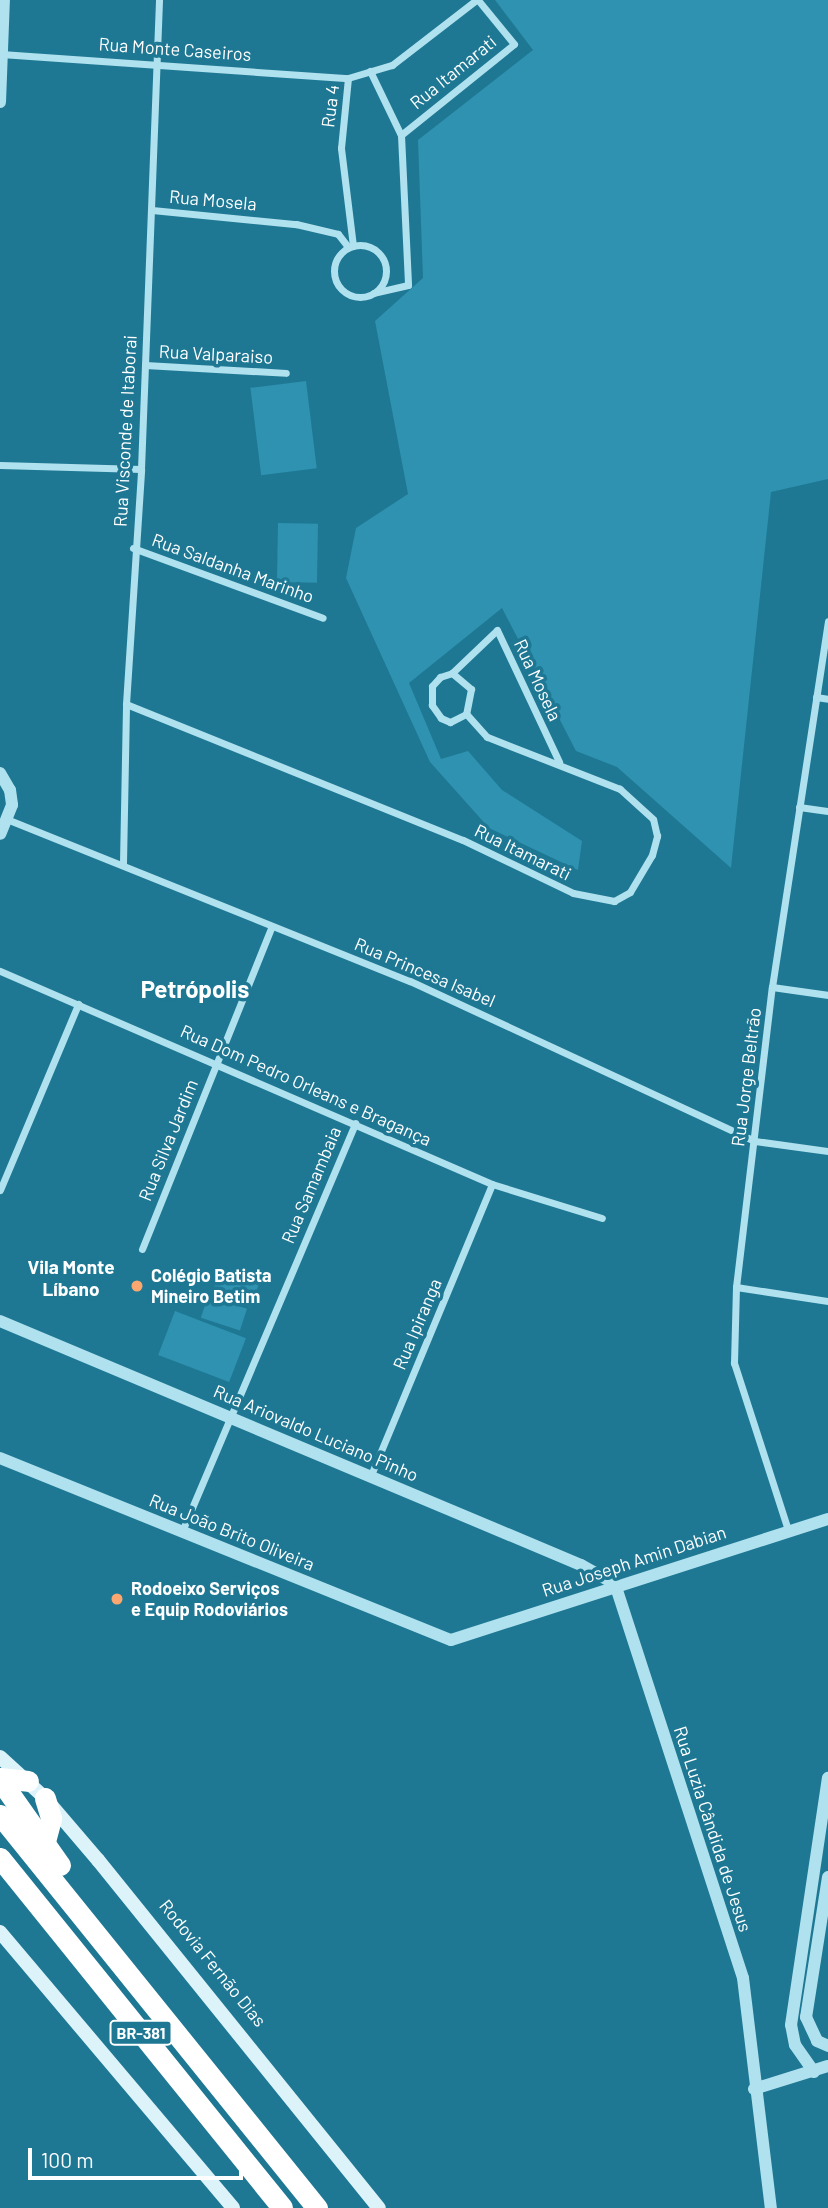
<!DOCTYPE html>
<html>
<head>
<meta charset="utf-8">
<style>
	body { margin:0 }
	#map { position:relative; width:828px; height:2208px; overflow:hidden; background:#1e7894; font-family:Barlow,sans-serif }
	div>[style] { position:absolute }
	.green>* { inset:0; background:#2e92b0; transform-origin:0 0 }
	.minor>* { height:7px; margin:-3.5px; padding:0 3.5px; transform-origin:3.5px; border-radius:3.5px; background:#b0e1ee }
	.minor>.ring { margin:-3.5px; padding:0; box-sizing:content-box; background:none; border:7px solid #b0e1ee; border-radius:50% }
	.tertiary>* { height:12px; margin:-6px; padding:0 6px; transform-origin:6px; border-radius:6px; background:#b0e1ee }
	.secondary>* { height:14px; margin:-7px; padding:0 7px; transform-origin:7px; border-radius:7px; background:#ddf3fa }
	.motorway>* { height:21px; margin:-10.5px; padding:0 10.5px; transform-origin:10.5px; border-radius:10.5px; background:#fff }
	.dots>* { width:19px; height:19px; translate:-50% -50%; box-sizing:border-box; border:4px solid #1e7894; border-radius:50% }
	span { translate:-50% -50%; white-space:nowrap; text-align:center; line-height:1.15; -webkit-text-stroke:7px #1e7894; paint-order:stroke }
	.shield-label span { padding:2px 5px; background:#1e7894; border:2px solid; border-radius:5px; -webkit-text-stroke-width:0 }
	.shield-label { font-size:16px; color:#fff; font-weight:700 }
	.street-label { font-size:18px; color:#fff }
	.poi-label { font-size:18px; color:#fff; font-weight:700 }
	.left { translate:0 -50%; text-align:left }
	.neighbourhood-label { font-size:19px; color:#fff; font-weight:700 }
	.district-label { font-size:24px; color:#fff; font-weight:700 }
	.scale { position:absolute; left:28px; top:2148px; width:215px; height:32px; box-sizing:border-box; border:4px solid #fff; border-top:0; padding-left:9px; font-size:21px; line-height:24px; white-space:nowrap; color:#fff; -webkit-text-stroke:5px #1e7894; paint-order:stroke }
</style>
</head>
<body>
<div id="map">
	<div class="green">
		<i style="clip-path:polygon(495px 0,828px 0,828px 479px,771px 492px,731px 868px,617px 767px,576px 751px,502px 608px,409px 683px,441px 759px,468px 751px,502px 790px,582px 841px,578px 870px,489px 828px,430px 762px,346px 578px,356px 528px,408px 494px,375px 321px,423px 278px,418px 140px,533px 50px)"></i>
		<i style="left:306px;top:381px;width:88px;height:56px;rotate:83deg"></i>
		<i style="left:278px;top:523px;width:40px;height:59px;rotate:1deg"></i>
		<i style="left:220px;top:1271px;width:41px;height:23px;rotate:20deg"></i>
		<i style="left:208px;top:1296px;width:41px;height:23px;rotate:18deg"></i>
		<i style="left:175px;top:1311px;width:76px;height:47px;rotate:21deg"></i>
	</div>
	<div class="minor">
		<i style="left:1px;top:54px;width:348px;rotate:4deg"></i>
		<i style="left:370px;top:71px;width:71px;rotate:64.2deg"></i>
		<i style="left:401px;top:135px;width:150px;rotate:87.3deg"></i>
		<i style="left:408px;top:285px;width:35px;rotate:167deg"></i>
		<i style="left:401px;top:135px;width:145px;rotate:-38.8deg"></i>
		<i style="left:514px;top:44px;width:57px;rotate:-129.3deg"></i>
		<i style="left:152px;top:210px;width:145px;rotate:5.6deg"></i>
		<i style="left:296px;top:224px;width:43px;rotate:13.4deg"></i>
		<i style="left:338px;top:234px;width:16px;rotate:52deg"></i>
		<i class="ring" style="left:334px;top:245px;width:45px;height:45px"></i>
		<i style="left:353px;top:246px;width:99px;rotate:-97deg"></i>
		<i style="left:341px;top:148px;width:70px;rotate:-84.3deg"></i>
		<i style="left:348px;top:78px;width:46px;rotate:-16.5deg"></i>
		<i style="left:392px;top:65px;width:106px;rotate:-37.7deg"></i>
		<i style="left:145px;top:365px;width:141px;rotate:3.2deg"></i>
		<i style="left:0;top:465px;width:141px;rotate:1.6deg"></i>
		<i style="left:133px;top:548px;width:202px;rotate:20.2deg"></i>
		<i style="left:452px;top:673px;width:62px;rotate:-43.7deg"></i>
		<i style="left:497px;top:630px;width:146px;rotate:64.8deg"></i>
		<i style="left:816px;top:697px;width:12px;rotate:9deg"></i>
		<i style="left:126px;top:704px;width:363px;rotate:22deg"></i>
		<i style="left:463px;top:840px;width:122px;rotate:25.7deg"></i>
		<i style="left:573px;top:893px;width:42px;rotate:11deg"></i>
		<i style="left:614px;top:901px;width:18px;rotate:-29deg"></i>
		<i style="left:630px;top:892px;width:43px;rotate:-59.3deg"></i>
		<i style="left:652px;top:855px;width:20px;rotate:-75deg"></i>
		<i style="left:657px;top:836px;width:17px;rotate:-103deg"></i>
		<i style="left:653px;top:819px;width:45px;rotate:-137.7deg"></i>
		<i style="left:620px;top:789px;width:143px;rotate:-158.6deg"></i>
		<i style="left:487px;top:737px;width:31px;rotate:-132deg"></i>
		<i style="left:466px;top:714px;width:18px;rotate:153deg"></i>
		<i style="left:450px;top:722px;width:10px;rotate:-156deg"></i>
		<i style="left:441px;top:718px;width:16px;rotate:-125deg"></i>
		<i style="left:432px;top:705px;width:19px;rotate:-90deg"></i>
		<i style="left:432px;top:686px;width:12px;rotate:-48deg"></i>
		<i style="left:440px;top:677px;width:13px;rotate:-18deg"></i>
		<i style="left:452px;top:673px;width:25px;rotate:40deg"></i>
		<i style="left:471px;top:689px;width:25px;rotate:101deg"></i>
		<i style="left:799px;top:807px;width:29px;rotate:8deg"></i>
		<i style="left:9px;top:820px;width:432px;rotate:21.9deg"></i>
		<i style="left:410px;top:981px;width:380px;rotate:24.9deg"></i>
		<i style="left:755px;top:1141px;width:74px;rotate:7.8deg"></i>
		<i style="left:123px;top:863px;width:159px;rotate:-88.9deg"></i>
		<i style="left:126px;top:704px;width:235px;rotate:-86.3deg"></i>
		<i style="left:141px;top:469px;width:469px;rotate:-87.8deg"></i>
		<i style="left:0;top:971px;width:536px;rotate:23.41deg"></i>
		<i style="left:492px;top:1184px;width:115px;rotate:17.2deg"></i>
		<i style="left:772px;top:987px;width:57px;rotate:8.1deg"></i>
		<i style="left:0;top:1190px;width:202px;rotate:-67.2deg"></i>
		<i style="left:142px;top:1249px;width:346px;rotate:-68.1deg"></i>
		<i style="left:736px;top:1287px;width:93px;rotate:8.7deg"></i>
		<i style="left:371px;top:1475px;width:315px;rotate:-67.4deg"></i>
		<i style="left:183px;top:1529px;width:441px;rotate:-67deg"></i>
		<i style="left:788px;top:1530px;width:176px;rotate:-107.9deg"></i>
		<i style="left:734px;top:1363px;width:76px;rotate:-88.5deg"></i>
		<i style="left:736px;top:1287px;width:302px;rotate:-83.2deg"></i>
		<i style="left:772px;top:987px;width:370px;rotate:-81.3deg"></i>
	</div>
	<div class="tertiary">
		<i style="left:0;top:102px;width:102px;rotate:-87.8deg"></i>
		<i style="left:0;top:773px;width:20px;rotate:60deg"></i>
		<i style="left:10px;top:790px;width:15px;rotate:82deg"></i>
		<i style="left:12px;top:805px;width:31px;rotate:112deg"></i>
		<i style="left:0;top:1321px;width:630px;rotate:22.78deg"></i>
		<i style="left:581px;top:1565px;width:39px;rotate:29deg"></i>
		<i style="left:615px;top:1584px;width:414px;rotate:72deg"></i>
		<i style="left:743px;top:1978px;width:232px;rotate:83.1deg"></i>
		<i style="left:0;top:1458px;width:486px;rotate:22deg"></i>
		<i style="left:451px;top:1640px;width:396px;rotate:-17.8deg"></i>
		<i style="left:828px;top:1877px;width:142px;rotate:98.9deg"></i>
		<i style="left:806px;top:2017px;width:26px;rotate:65deg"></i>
		<i style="left:817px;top:2041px;width:12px;rotate:24deg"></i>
		<i style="left:814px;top:2072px;width:33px;rotate:-125deg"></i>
		<i style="left:795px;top:2045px;width:20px;rotate:-101deg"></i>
		<i style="left:791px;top:2025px;width:250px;rotate:-81.5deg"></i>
		<i style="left:754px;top:2089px;width:77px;rotate:-17.3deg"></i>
	</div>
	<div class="secondary">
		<i style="left:0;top:1757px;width:61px;rotate:42.3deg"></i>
		<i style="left:45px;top:1798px;width:82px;rotate:49.5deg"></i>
		<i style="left:98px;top:1860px;width:447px;rotate:51.1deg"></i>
		<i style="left:0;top:1932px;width:361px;rotate:49.8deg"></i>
	</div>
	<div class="motorway">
		<i style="left:0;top:1778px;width:28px;rotate:6deg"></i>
		<i style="left:0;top:1780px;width:104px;rotate:54.8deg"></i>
		<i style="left:0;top:1815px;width:505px;rotate:51.11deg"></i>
		<i style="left:44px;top:1845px;width:28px;rotate:-75deg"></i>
		<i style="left:51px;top:1818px;width:21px;rotate:-107deg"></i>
		<i style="left:0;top:1858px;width:449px;rotate:51.1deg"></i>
	</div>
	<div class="dots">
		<i style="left:137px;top:1286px;background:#fda770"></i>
		<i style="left:117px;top:1599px;background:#fda770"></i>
	</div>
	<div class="shield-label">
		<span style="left:141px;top:2033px">BR-381</span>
	</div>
	<div class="street-label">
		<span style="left:175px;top:49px;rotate:4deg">Rua Monte Caseiros</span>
		<span style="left:453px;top:72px;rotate:-39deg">Rua Itamarati</span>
		<span style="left:330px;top:106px;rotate:-83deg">Rua 4</span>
		<span style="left:213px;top:200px;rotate:5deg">Rua Mosela</span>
		<span style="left:216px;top:354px;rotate:3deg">Rua Valparaiso</span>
		<span style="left:125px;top:431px;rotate:-87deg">Rua Visconde de Itaborai</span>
		<span style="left:233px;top:568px;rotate:20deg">Rua Saldanha Marinho</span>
		<span style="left:538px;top:680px;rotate:65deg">Rua Mosela</span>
		<span style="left:523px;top:852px;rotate:26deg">Rua Itamarati</span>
		<span style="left:425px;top:972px;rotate:23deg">Rua Princesa Isabel</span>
		<span style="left:746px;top:1077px;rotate:-83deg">Rua Jorge Beltrão</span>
		<span style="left:306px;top:1085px;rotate:24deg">Rua Dom Pedro Orleans e Bragança</span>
		<span style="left:168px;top:1140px;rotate:-68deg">Rua Silva Jardim</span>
		<span style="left:311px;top:1185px;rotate:-67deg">Rua Samambaia</span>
		<span style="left:417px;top:1324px;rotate:-67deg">Rua Ipiranga</span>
		<span style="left:316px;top:1433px;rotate:23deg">Rua Ariovaldo Luciano Pinho</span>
		<span style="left:232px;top:1532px;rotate:22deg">Rua João Brito Oliveira</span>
		<span style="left:634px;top:1561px;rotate:-18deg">Rua Joseph Amin Dabian</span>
		<span style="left:713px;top:1829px;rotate:72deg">Rua Luzia Cândida de Jesus</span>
		<span style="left:213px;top:1963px;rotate:51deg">Rodovia Fernão Dias</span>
	</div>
	<div class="poi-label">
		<span class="left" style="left:151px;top:1286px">Colégio Batista<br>Mineiro Betim</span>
		<span class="left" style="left:131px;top:1599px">Rodoeixo Serviços<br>e Equip Rodoviários</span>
	</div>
	<div class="neighbourhood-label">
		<span style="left:71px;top:1278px">Vila Monte<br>Líbano</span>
	</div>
	<div class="district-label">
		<span style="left:195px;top:989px">Petrópolis</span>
	</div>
	<div class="scale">100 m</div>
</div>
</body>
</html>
